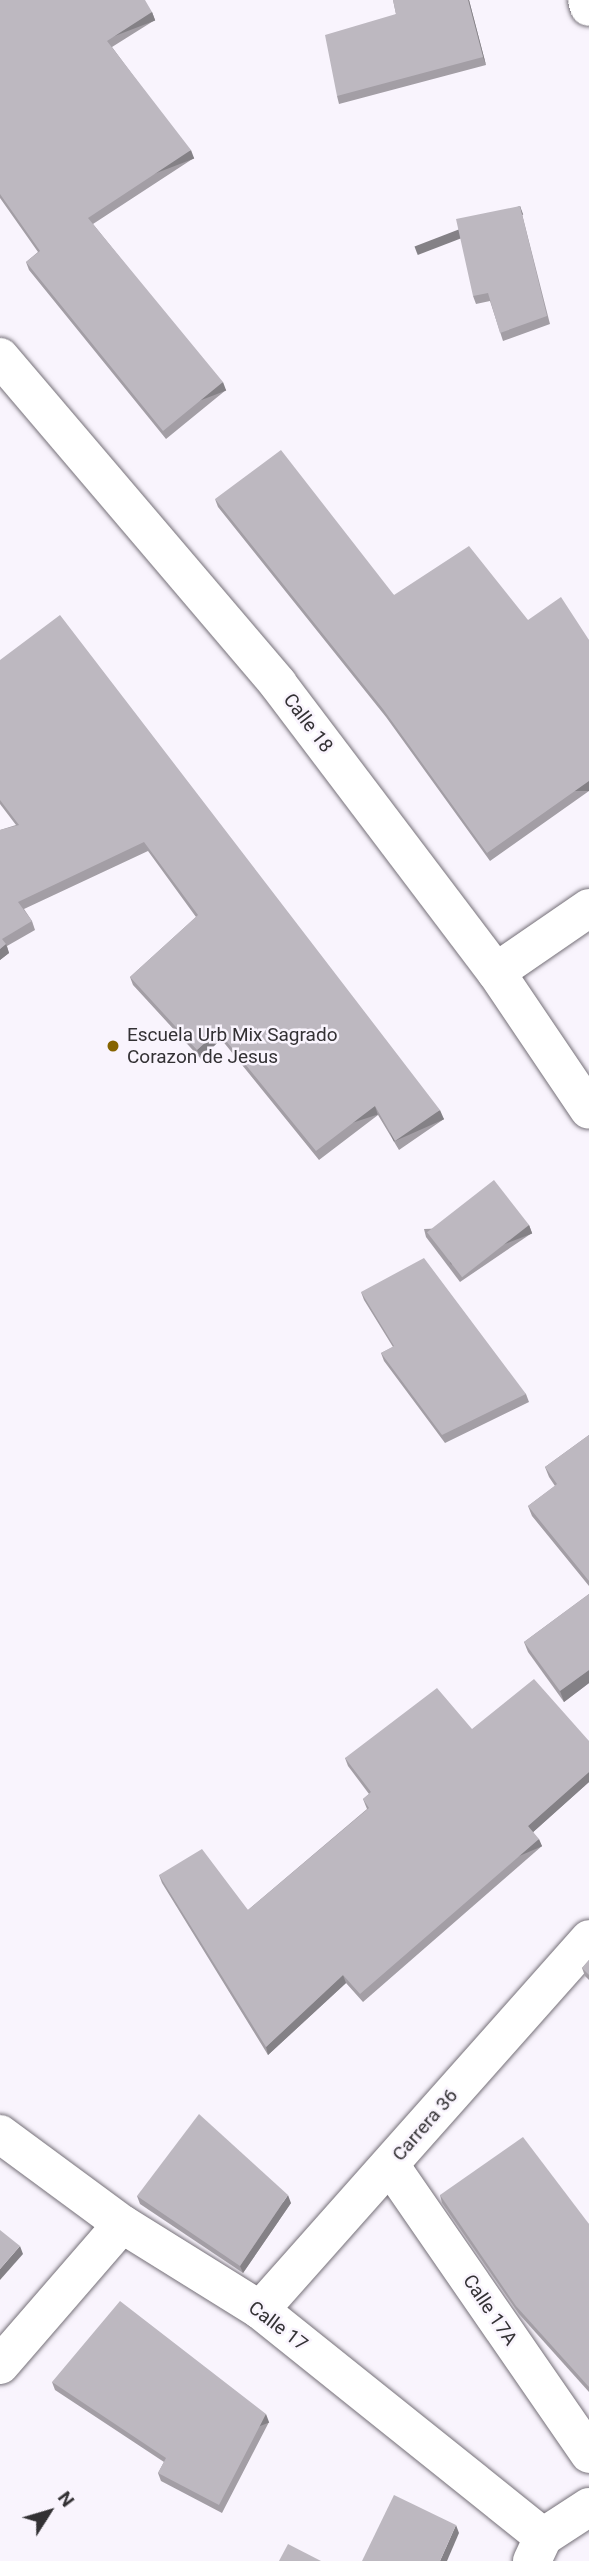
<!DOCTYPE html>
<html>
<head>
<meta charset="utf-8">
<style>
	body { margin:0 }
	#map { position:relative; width:589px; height:2561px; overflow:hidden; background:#f9f4fd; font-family:Roboto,sans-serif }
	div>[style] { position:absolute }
	.roads { filter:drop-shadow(0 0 2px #757078) drop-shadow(0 0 2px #757078) }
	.minor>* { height:38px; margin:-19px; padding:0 19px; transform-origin:19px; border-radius:19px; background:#fff }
	.wall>* { inset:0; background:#a39ea5 }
	.shaded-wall>* { inset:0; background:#848186; transform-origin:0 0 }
	.building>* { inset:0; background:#bdb8c0; transform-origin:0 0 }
	.dots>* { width:19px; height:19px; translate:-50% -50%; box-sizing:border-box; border:4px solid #f9f4fd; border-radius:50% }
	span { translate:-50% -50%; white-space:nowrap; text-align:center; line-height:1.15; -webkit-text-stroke:5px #f9f4fd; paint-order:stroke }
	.street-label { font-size:19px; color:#333134 }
	.poi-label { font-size:19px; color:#333134 }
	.left { translate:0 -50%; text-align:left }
	.north { position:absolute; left:14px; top:2477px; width:70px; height:70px; -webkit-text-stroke:5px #f9f4fd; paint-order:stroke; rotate:53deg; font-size:19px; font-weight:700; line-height:28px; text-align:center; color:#333134 }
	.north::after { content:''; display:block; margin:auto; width:24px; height:32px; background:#333134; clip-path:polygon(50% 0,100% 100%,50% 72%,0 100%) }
</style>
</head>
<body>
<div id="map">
	<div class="roads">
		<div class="minor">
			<i style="left:587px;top:0;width:7px;rotate:74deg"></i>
			<i style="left:0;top:357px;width:429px;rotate:49.6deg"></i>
			<i style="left:278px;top:684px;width:361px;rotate:52.9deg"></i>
			<i style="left:496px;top:972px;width:166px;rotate:56deg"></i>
			<i style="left:496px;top:972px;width:113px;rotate:-34.5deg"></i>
			<i style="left:0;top:2134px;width:152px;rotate:36.4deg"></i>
			<i style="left:122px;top:2224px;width:163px;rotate:31.9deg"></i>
			<i style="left:260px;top:2310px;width:363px;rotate:38.7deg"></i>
			<i style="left:390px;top:2165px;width:351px;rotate:55.4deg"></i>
			<i style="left:260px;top:2310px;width:496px;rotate:-48.4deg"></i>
			<i style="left:0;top:2365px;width:186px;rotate:-49.1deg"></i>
			<i style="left:532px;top:2561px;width:26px;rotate:-65deg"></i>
			<i style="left:543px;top:2537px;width:55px;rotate:-33.1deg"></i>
		</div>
	</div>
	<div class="wall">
		<i style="clip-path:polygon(0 0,152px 12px,155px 20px,112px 47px,194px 158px,93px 224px,226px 390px,166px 439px,29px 270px,26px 262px,38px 252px,0 198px)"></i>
		<i style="clip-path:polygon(393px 0,469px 0,486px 65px,339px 104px,337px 96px,396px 14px)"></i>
		<i style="clip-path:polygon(520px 206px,550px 324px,503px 341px,490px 301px,476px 304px,473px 296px)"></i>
		<i style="clip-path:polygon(215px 499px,394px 595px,528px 620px,589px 640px,589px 791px,490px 861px,386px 717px,218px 507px)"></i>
		<i style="clip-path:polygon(0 660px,444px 1119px,399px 1150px,378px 1115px,319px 1160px,221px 1039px,201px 1059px,133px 985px,130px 977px,196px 917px,148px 851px,24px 909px,32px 921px,35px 930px,7px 946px,9px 953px,0 960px,0 830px,16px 825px,0 804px)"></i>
		<i style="clip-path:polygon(529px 1225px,532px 1233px,460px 1282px,426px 1237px,424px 1229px)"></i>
		<i style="clip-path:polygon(361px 1292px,526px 1394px,529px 1402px,445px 1443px,384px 1361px,381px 1353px,393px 1347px,364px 1300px)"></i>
		<i style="clip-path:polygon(589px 1435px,589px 1586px,532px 1516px,528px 1506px,555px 1486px,549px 1477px,545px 1467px)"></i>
		<i style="clip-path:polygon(589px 1594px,589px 1683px,564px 1702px,528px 1652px,524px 1642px)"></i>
		<i style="clip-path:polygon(472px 1729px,589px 1741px,589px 1782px,533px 1832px,542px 1846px,363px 2002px,346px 1983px,268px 2055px,162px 1883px,159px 1875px,248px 1910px,367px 1809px,363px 1799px,369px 1794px,348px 1766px,345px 1758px)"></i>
		<i style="clip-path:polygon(589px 1960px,589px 1980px,585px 1976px,582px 1968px)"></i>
		<i style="clip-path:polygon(440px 2195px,589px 2224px,589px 2392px,519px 2314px,442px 2203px)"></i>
		<i style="clip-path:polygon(137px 2196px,291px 2203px,243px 2273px,140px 2204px)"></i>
		<i style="clip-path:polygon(52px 2382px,269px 2422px,222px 2513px,161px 2481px,158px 2473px,164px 2462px,55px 2390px)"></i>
	</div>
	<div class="shaded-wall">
		<i style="clip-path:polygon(468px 0,469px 0,486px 65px,483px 57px)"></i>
		<i style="left:152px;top:12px;width:9px;height:54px;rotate:69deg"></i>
		<i style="left:191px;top:150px;width:9px;height:123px;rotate:69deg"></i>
		<i style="left:520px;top:206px;width:9px;height:113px;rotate:69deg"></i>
		<i style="left:223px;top:382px;width:9px;height:77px;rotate:69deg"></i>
		<i style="left:589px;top:781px;width:10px;height:125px;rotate:90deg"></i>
		<i style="clip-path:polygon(6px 944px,9px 953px,0 960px,0 949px)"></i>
		<i style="clip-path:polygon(218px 1031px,221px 1039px,201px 1059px,197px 1050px)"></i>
		<i style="left:375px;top:1106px;width:9px;height:74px;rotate:72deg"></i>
		<i style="left:440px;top:1110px;width:10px;height:55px;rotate:66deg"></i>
		<i style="left:529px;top:1225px;width:9px;height:87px;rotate:69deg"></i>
		<i style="clip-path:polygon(589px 1670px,589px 1683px,564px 1702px,560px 1691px)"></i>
		<i style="clip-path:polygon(589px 1772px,589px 1782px,531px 1834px,528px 1826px)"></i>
		<i style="left:539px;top:1839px;width:8px;height:237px;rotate:67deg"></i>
		<i style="clip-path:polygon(343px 1975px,346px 1983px,268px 2055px,266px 2047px)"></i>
		<i style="clip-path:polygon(288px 2195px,291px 2203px,243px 2273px,240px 2266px)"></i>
		<i style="clip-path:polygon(20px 2246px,23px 2254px,0 2280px,0 2269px)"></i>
		<i style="left:266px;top:2414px;width:9px;height:102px;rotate:69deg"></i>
		<i style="clip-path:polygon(456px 2525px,459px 2533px,447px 2561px,440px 2561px)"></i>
	</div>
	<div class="building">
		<i style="clip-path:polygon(0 0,145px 0,152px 12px,107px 41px,191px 150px,88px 218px,223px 382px,163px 431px,26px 262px,40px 251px,0 194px)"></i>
		<i style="clip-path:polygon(393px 0,468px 0,483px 57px,337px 96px,325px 35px,396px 14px)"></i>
		<i style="clip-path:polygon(520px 206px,547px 316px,500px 333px,488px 293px,473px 296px,456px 219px)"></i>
		<i style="clip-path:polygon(281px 450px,394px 595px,469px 546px,528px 620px,561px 597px,589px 640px,589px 781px,487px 853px,383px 709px,215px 499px)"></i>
		<i style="clip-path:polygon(60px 615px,440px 1110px,395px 1141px,375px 1106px,316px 1151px,218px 1031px,197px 1050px,130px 977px,198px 915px,144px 842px,18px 902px,32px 921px,2px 939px,6px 944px,0 949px,0 830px,19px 825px,0 800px,0 660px)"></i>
		<i style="left:494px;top:1180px;width:57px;height:85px;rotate:52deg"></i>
		<i style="clip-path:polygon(424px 1258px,526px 1394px,442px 1435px,381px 1353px,394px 1346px,361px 1292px)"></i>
		<i style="clip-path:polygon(589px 1435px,589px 1581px,528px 1506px,557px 1484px,545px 1467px)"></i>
		<i style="clip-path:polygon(589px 1594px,589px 1670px,560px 1691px,524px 1642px)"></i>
		<i style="clip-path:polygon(534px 1679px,589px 1741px,589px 1772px,528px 1826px,539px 1839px,360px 1994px,343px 1975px,266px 2047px,159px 1875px,202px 1849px,248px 1910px,369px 1808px,363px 1799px,371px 1792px,345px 1758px,437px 1688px,472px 1729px)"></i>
		<i style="clip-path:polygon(589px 1960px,589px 1975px,582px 1968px)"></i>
		<i style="clip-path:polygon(199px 2114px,288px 2195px,240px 2266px,137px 2196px)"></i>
		<i style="clip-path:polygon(523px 2137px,589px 2224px,589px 2387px,516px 2306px,440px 2195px)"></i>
		<i style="clip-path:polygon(0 2230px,20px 2246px,0 2269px)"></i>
		<i style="clip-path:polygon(120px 2301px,266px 2414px,219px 2505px,158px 2473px,166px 2458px,52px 2382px)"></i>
		<i style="clip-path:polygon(394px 2495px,456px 2525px,440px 2561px,362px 2561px)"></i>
		<i style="clip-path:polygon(288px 2544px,321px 2561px,279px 2561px)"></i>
	</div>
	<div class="dots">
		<i style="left:113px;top:1046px;background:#866400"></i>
	</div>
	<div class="street-label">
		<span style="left:308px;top:723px;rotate:53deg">Calle 18</span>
		<span style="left:425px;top:2125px;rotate:-49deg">Carrera 36</span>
		<span style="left:490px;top:2310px;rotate:56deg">Calle 17A</span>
		<span style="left:278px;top:2326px;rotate:37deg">Calle 17</span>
	</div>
	<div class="poi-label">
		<span class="left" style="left:127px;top:1046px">Escuela Urb Mix Sagrado<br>Corazon de Jesus</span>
	</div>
	<div class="north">N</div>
</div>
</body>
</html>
